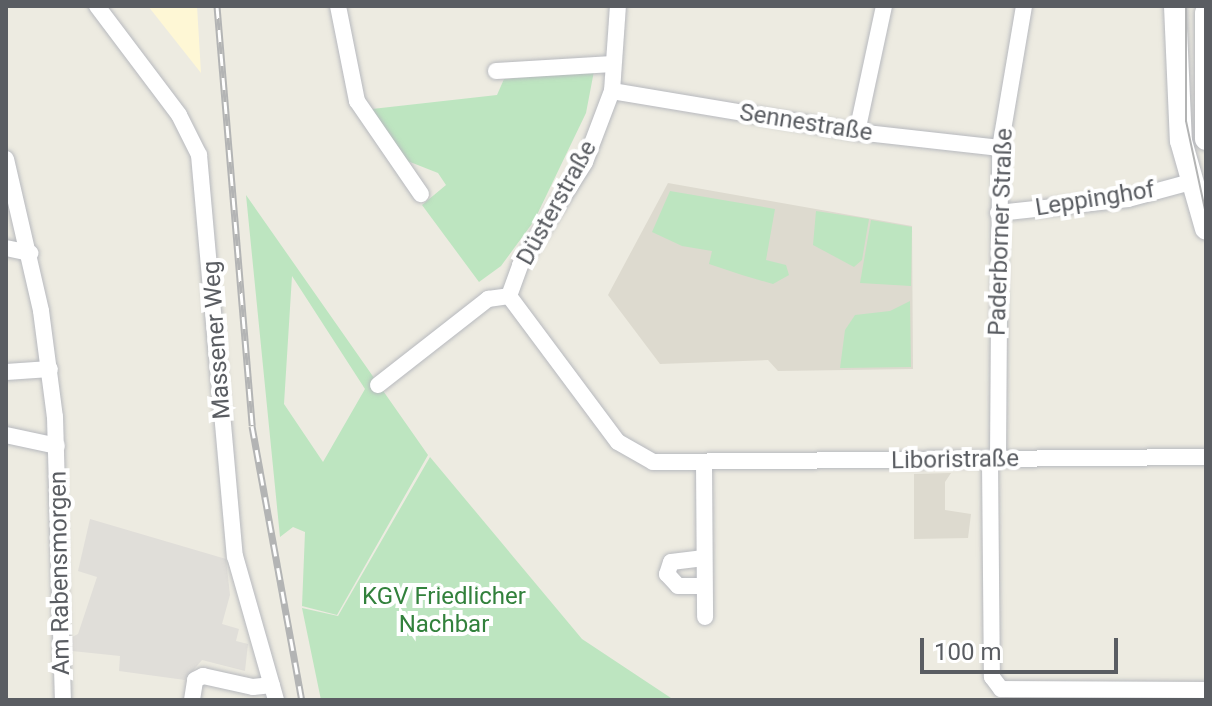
<!DOCTYPE html>
<html>
<head>
<meta charset="utf-8">
<style>
	body { margin:0 }
	#map { position:relative; width:1212px; height:706px; overflow:hidden; background:#edebe1; font-family:Roboto,sans-serif }
	div>[style] { position:absolute }
	.commercial>* { inset:0; background:#fef7d5 }
	.industrial>* { inset:0; background:#e0ded9 }
	.education>* { inset:0; background:#dddacf }
	.green>* { inset:0; background:#bde5c0 }
	.roads { filter:drop-shadow(0 0 2px #b7b9be) drop-shadow(0 0 2px #b7b9be) }
	.minor>* { height:16px; margin:-8px; padding:0 8px; transform-origin:8px; border-radius:8px; background:#fff }
	.secondary>* { height:22px; margin:-11px; padding:0 11px; transform-origin:11px; border-radius:11px; background:#fff }
	.tram>* { height:2px; margin:-1px; padding:0 1px; transform-origin:1px; border-radius:1px; background:#b3b4b4 }
	.rail>* { height:7px; margin-top:-3.5px; transform-origin:0; background:repeating-linear-gradient(90deg,#fff 0 12px,#b3b4b4 0 24px); box-sizing:border-box; border-block:2px solid #b3b4b4 }
	span { translate:-50% -50%; white-space:nowrap; text-align:center; line-height:1.15; -webkit-text-stroke:8px #fff; paint-order:stroke }
	.street-label { font-size:24px; color:#5a5d62 }
	.park-label { font-size:24px; color:#32813c }
	.frame { position:absolute; inset:0; border:8px solid #5a5d62; pointer-events:none }
	.scale { position:absolute; left:920px; top:638px; width:198px; height:36px; box-sizing:border-box; border:4px solid #5a5d62; border-top:0; padding-left:10px; font-size:24px; line-height:28px; white-space:nowrap; color:#5a5d62; -webkit-text-stroke:6px #fff; paint-order:stroke }
</style>
</head>
<body>
<div id="map">
	<div class="commercial">
		<i style="clip-path:polygon(148px 6px,197px 6px,201px 73px)"></i>
	</div>
	<div class="industrial">
		<i style="clip-path:polygon(90px 519px,226px 559px,230px 595px,222px 624px,239px 629px,236px 641px,248px 644px,245px 671px,202px 660px,185px 680px,119px 671px,120px 656px,72px 651px,72px 637px,78px 634px,97px 577px,78px 571px)"></i>
	</div>
	<div class="education">
		<i style="clip-path:polygon(668px 183px,912px 226px,913px 369px,778px 371px,768px 360px,660px 364px,608px 295px)"></i>
		<i style="clip-path:polygon(951px 473px,945px 482px,945px 510px,971px 514px,968px 538px,914px 539px,914px 474px)"></i>
	</div>
	<div class="green">
		<i style="clip-path:polygon(594px 71px,586px 113px,534px 221px,501px 266px,479px 282px,422px 205px,446px 185px,438px 173px,405px 160px,372px 109px,497px 95px,504px 79px)"></i>
		<i style="clip-path:polygon(670px 191px,775px 209px,766px 260px,786px 265px,789px 275px,773px 284px,742px 275px,709px 264px,712px 251px,682px 246px,652px 232px)"></i>
		<i style="clip-path:polygon(evenodd,246px 195px,428px 455px,337px 615px,302px 606px,305px 532px,293px 527px,280px 537px,246px 195px,292px 276px,365px 389px,323px 462px,284px 404px,292px 276px)"></i>
		<i style="clip-path:polygon(816px 211px,869px 219px,862px 260px,854px 267px,813px 245px)"></i>
		<i style="clip-path:polygon(871px 220px,912px 227px,911px 286px,860px 283px)"></i>
		<i style="clip-path:polygon(910px 301px,911px 367px,840px 368px,845px 330px,855px 315px,890px 311px)"></i>
		<i style="clip-path:polygon(430px 457px,582px 639px,674px 700px,321px 700px,302px 608px,338px 616px)"></i>
	</div>
	<div class="roads">
		<div class="minor">
			<i style="left:97px;top:6px;width:136px;rotate:53deg"></i>
			<i style="left:179px;top:115px;width:45px;rotate:63.4deg"></i>
			<i style="left:199px;top:155px;width:403px;rotate:84.9deg"></i>
			<i style="left:235px;top:556px;width:150px;rotate:74.1deg"></i>
			<i style="left:338px;top:6px;width:97px;rotate:78.7deg"></i>
			<i style="left:357px;top:101px;width:113px;rotate:55.5deg"></i>
			<i style="left:496px;top:71px;width:117px;rotate:-3.4deg"></i>
			<i style="left:612px;top:91px;width:248px;rotate:9.5deg"></i>
			<i style="left:857px;top:132px;width:144px;rotate:6.4deg"></i>
			<i style="left:857px;top:132px;width:129px;rotate:-77.9deg"></i>
			<i style="left:6px;top:159px;width:156px;rotate:77deg"></i>
			<i style="left:41px;top:311px;width:107px;rotate:82.5deg"></i>
			<i style="left:55px;top:417px;width:283px;rotate:88.4deg"></i>
			<i style="left:998px;top:213px;width:131px;rotate:-6.1deg"></i>
			<i style="left:1128px;top:199px;width:65px;rotate:-15.1deg"></i>
			<i style="left:6px;top:248px;width:25px;rotate:12deg"></i>
			<i style="left:509px;top:296px;width:182px;rotate:53.3deg"></i>
			<i style="left:618px;top:442px;width:40px;rotate:29.7deg"></i>
			<i style="left:653px;top:462px;width:553px;rotate:-0.52deg"></i>
			<i style="left:509px;top:296px;width:33px;rotate:-70deg"></i>
			<i style="left:520px;top:265px;width:122px;rotate:-57.7deg"></i>
			<i style="left:585px;top:162px;width:76px;rotate:-69.2deg"></i>
			<i style="left:612px;top:91px;width:85px;rotate:-86deg"></i>
			<i style="left:6px;top:372px;width:44px;rotate:-3.9deg"></i>
			<i style="left:378px;top:385px;width:140px;rotate:-38deg"></i>
			<i style="left:488px;top:299px;width:21px;rotate:-8deg"></i>
			<i style="left:6px;top:435px;width:52px;rotate:12.2deg"></i>
			<i style="left:990px;top:460px;width:217px;rotate:89.5deg"></i>
			<i style="left:992px;top:677px;width:15px;rotate:53deg"></i>
			<i style="left:1001px;top:689px;width:205px;rotate:0.3deg"></i>
			<i style="left:998px;top:460px;width:312px;rotate:-89.6deg"></i>
			<i style="left:1000px;top:148px;width:144px;rotate:-80.4deg"></i>
			<i style="left:704px;top:462px;width:155px;rotate:89.6deg"></i>
			<i style="left:704px;top:558px;width:33px;rotate:173deg"></i>
			<i style="left:671px;top:562px;width:13px;rotate:108deg"></i>
			<i style="left:667px;top:574px;width:16px;rotate:47deg"></i>
			<i style="left:678px;top:586px;width:26px"></i>
			<i style="left:192px;top:700px;width:20px;rotate:-81deg"></i>
			<i style="left:195px;top:680px;width:9px;rotate:-27deg"></i>
			<i style="left:203px;top:676px;width:51px;rotate:12.4deg"></i>
			<i style="left:253px;top:687px;width:19px;rotate:-6deg"></i>
		</div>
		<div class="secondary">
			<i style="left:1175px;top:6px;width:135px;rotate:87.5deg"></i>
			<i style="left:1181px;top:141px;width:91px;rotate:74.1deg"></i>
			<i style="left:1206px;top:13px;width:126px;rotate:90deg"></i>
		</div>
	</div>
	<div class="tram">
		<i style="left:1186px;top:6px;width:115px;rotate:90deg"></i>
		<i style="left:1186px;top:121px;width:95px;rotate:77.9deg"></i>
	</div>
	<div class="rail">
		<i style="left:217px;top:6px;width:421px;rotate:85.2deg"></i>
		<i style="left:252px;top:426px;width:279px;rotate:79.7deg"></i>
	</div>
	<div class="street-label">
		<span style="left:806px;top:123px;rotate:9deg">Sennestraße</span>
		<span style="left:1095px;top:199px;rotate:-9deg">Leppinghof</span>
		<span style="left:557px;top:203px;rotate:-61deg">Düsterstraße</span>
		<span style="left:1001px;top:232px;rotate:-88deg">Paderborner Straße</span>
		<span style="left:217px;top:340px;rotate:-94deg">Massener Weg</span>
		<span style="left:955px;top:460px;rotate:-1deg">Liboristraße</span>
		<span style="left:60px;top:573px;rotate:-91deg">Am Rabensmorgen</span>
	</div>
	<div class="park-label">
		<span style="left:444px;top:611px">KGV Friedlicher<br>Nachbar</span>
	</div>
	<div class="frame"></div>
	<div class="scale">100 m</div>
</div>
</body>
</html>
